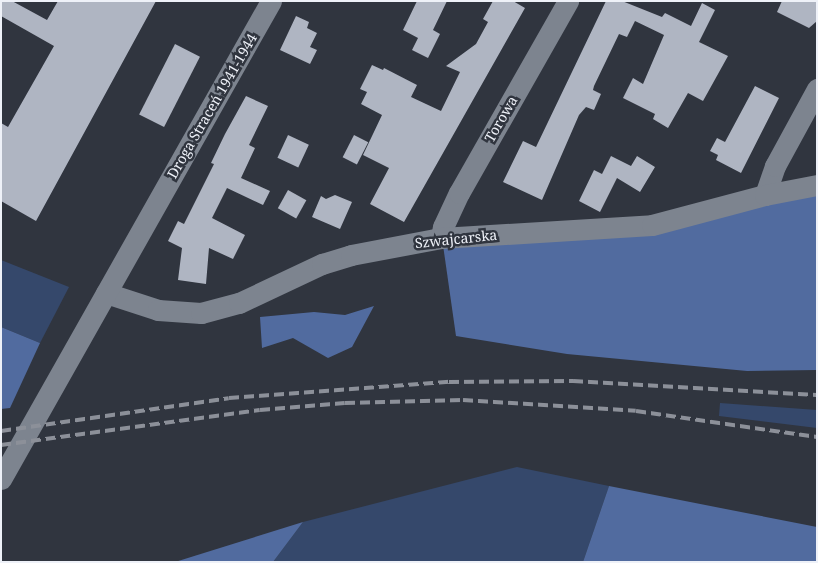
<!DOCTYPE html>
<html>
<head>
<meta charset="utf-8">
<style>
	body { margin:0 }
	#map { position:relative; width:818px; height:563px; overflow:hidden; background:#30353f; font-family:"Noto Serif",serif }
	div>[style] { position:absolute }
	.green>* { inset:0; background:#35486b }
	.forest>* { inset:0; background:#516b9f }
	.building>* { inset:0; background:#afb5c2; transform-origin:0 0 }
	.minor>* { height:21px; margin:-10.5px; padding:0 10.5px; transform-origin:10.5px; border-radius:10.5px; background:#7d848f }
	.rail>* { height:4px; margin-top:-2px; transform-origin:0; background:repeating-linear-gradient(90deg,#8c9099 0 10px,transparent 0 15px) }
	span { translate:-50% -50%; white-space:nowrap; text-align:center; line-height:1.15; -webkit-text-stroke:5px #30353f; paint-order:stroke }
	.street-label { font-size:14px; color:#eef1f8 }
	.frame { position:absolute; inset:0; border:2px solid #eef1f8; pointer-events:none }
</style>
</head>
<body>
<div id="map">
	<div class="green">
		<i style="clip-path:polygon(1px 260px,69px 287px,40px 343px,1px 327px)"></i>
		<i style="clip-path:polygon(720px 403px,817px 410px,817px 428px,719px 416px)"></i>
		<i style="clip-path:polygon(517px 467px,609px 486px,583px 562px,273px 562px,303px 522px)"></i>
	</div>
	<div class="forest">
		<i style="clip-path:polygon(817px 194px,817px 370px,747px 371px,567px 354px,456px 336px,443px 245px)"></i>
		<i style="clip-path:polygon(374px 306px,352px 347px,328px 358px,293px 338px,262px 348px,260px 317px,314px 312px,345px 315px)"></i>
		<i style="clip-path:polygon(1px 327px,40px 343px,10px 408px,1px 409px)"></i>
		<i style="clip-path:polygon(609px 486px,817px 527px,817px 562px,583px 562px)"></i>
		<i style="clip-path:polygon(303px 522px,273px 562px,175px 562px)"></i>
	</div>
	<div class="building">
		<i style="clip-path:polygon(1px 1px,12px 1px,47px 20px,58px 1px,156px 1px,36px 221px,1px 201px,1px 123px,8px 127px,54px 46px,1px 16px)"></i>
		<i style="clip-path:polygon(417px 1px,447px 1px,433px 30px,440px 34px,428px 58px,412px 50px,418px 38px,403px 30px)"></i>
		<i style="clip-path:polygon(493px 1px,513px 1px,525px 8px,404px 222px,370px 204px,389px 168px,363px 155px,382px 115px,361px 104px,367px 92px,360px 89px,372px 65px,383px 70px,384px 68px,417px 85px,411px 97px,441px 111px,460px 72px,446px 66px,476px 44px,488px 22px,483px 19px)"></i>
		<i style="clip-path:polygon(606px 1px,622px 1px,662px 17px,665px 13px,691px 26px,702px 3px,715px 10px,699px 42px,728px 56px,703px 101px,688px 93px,668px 128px,653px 119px,655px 114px,623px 98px,633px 78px,643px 84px,664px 35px,635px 21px,627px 37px,619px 34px,594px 86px,593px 90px,601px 94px,594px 110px,586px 107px,579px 115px,542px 200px,503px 182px,523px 141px,536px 147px)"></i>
		<i style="clip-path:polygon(782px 1px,817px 1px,817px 21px,809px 28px,777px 12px)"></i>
		<i style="clip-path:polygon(296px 16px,309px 22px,307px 28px,317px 33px,310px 47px,317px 50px,310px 64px,280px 50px)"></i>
		<i style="left:175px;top:44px;width:28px;height:79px;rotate:27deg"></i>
		<i style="clip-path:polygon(755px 86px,779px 98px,741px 173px,716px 160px,718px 155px,710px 151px,717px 138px,725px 142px)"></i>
		<i style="clip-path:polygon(246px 96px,268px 106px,249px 145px,255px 148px,241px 178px,270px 191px,263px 205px,227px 188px,212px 218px,245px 235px,233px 259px,209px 248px,206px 284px,178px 280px,182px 248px,168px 241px,178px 221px,184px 224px,214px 164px,211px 163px,225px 134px)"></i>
		<i style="left:288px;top:135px;width:23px;height:25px;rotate:25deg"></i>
		<i style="left:354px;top:135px;width:16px;height:25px;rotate:27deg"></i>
		<i style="clip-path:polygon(611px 156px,631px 166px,637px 156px,655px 167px,640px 192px,617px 178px,600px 212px,579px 201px,594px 170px,602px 174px)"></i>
		<i style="left:288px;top:190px;width:21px;height:21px;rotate:29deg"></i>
		<i style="clip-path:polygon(335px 195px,352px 202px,340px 229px,312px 217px,321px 196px,326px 199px)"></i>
	</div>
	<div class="minor">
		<i style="left:765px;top:195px;width:31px;rotate:-71deg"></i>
		<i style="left:775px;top:166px;width:88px;rotate:-61.4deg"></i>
		<i style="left:441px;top:238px;width:11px;rotate:-80deg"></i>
		<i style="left:443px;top:227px;width:38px;rotate:-65deg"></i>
		<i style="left:459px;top:193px;width:221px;rotate:-60.4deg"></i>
		<i style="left:106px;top:293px;width:55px;rotate:18.1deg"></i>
		<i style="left:158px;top:310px;width:43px;rotate:4deg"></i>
		<i style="left:201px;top:313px;width:39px;rotate:-15deg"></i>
		<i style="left:239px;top:303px;width:92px;rotate:-25.2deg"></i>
		<i style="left:322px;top:264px;width:30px;rotate:-17deg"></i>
		<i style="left:351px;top:255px;width:92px;rotate:-10.7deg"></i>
		<i style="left:441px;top:238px;width:211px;rotate:-3.5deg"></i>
		<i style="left:652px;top:225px;width:117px;rotate:-14.9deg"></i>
		<i style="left:765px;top:195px;width:53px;rotate:-10.9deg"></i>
		<i style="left:1px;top:479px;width:549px;rotate:-60.54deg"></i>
	</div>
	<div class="rail">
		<i style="left:1px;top:431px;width:230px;rotate:-8.2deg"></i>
		<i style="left:229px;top:398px;width:221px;rotate:-4.2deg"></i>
		<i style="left:449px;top:382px;width:124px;rotate:-0.5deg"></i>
		<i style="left:573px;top:381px;width:244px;rotate:3.3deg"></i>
		<i style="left:1px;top:445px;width:261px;rotate:-7.7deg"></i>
		<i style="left:260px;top:410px;width:85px;rotate:-4.7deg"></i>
		<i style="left:345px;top:403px;width:118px;rotate:-1.5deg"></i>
		<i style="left:463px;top:400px;width:173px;rotate:3.6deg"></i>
		<i style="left:636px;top:411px;width:183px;rotate:8.2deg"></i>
	</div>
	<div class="street-label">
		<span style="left:212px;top:106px;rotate:-60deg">Droga Straceń 1941-1944</span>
		<span style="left:501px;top:119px;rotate:-60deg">Torowa</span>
		<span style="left:456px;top:239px;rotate:-6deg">Szwajcarska</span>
	</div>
	<div class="frame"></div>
</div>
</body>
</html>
